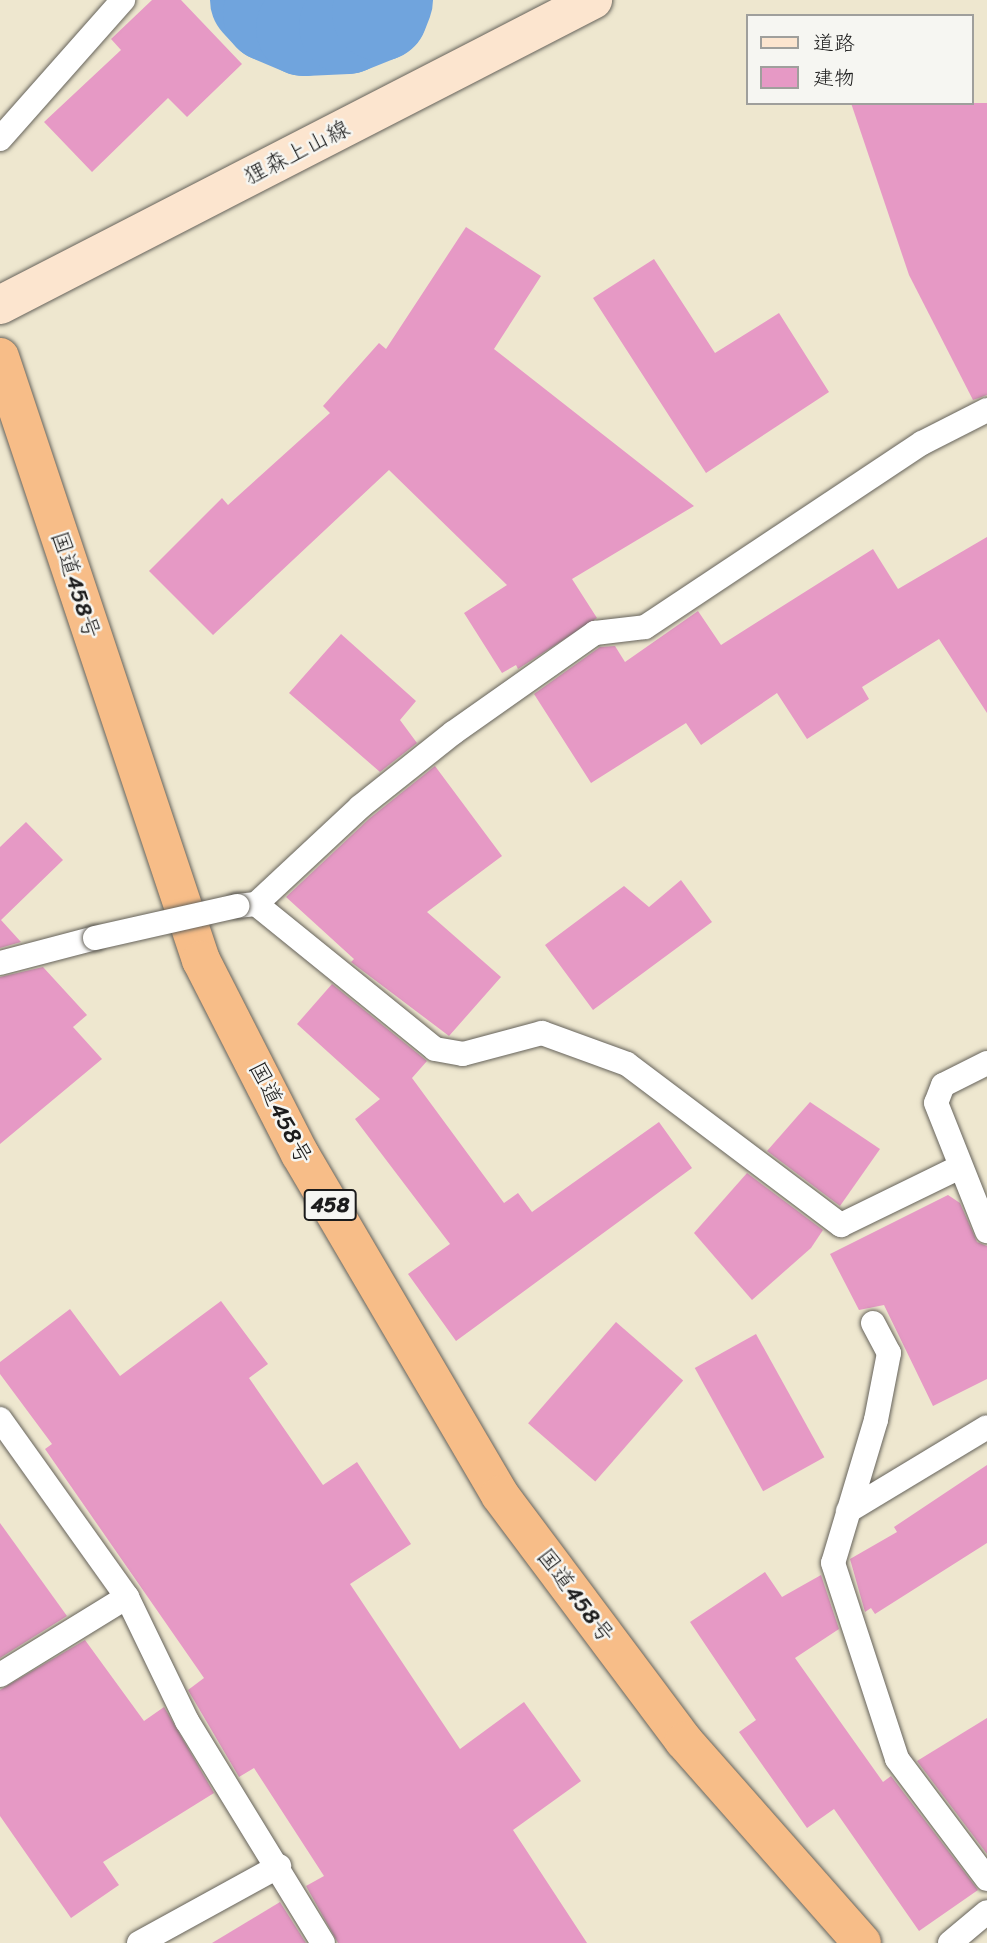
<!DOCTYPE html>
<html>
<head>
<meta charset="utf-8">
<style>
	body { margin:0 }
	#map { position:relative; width:987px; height:1943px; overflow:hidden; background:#eee7cf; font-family:Sriracha,"Klee One",sans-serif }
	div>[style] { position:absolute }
	.river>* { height:96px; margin:-48px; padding:0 48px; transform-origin:48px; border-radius:48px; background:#70a4dd }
	.building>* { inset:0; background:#e699c5; transform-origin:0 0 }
	.roads { filter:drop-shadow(0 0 2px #66635b) drop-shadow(0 0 2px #66635b) }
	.service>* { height:24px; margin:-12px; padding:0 12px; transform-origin:12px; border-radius:12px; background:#fff }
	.secondary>* { height:38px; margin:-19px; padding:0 19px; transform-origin:19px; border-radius:19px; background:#fce5cf }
	.trunk>* { height:38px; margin:-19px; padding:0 19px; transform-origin:19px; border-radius:19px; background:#f7bd88 }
	.bridges { filter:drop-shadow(0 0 2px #66635b) drop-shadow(0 0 2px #66635b) }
	.service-bridge>* { height:24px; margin:-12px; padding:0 12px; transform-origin:12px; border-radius:12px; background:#fff }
	span { translate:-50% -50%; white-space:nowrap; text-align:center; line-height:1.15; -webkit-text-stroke:5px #f6f6f2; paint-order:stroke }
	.shield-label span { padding:2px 5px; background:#f6f6f2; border:2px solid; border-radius:5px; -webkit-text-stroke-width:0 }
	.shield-label { font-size:21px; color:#1c1c1c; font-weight:700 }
	.street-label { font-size:23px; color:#1c1c1c }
	.legend { position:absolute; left:746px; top:14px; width:228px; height:91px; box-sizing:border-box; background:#f6f6f2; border:2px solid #9f9f9c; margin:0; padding:9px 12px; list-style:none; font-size:21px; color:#1c1c1c }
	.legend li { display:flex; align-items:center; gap:14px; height:35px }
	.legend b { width:35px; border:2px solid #9f9f9c }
</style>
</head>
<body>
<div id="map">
	<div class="river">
		<i style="left:258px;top:0;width:19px;rotate:47deg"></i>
		<i style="left:271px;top:14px;width:36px;rotate:23deg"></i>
		<i style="left:304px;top:28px;width:43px;rotate:-2.7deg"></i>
		<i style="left:347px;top:26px;width:35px;rotate:-22deg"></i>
		<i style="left:380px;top:13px;width:14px;rotate:-69deg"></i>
	</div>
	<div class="building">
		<i style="clip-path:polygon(152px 0,181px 0,242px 64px,187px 117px,168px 98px,92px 172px,44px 122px,121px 50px,111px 39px)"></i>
		<i style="clip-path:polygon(851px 103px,987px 103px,987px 395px,973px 400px,909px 275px)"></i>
		<i style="clip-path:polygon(466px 227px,541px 276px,494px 349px,694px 506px,572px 579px,597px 618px,518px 669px,516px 665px,502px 673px,464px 613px,507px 585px,389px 470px,213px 635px,149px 571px,222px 498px,228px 505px,330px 413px,323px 406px,379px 343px,386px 349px)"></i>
		<i style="clip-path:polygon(654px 259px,715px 353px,779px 313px,829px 392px,706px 473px,593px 298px)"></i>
		<i style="clip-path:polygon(987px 537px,987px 713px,939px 639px,862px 687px,869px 699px,807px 739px,777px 693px,701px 745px,686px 723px,591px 783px,534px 694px,600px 647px,615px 646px,625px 662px,698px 611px,721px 645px,873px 549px,898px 589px)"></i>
		<i style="clip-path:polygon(341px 634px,416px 701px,400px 720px,417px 743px,380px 772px,289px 693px)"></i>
		<i style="clip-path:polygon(435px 766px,502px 856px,427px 912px,501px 977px,449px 1036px,351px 962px,354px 959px,286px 897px,370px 818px)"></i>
		<i style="clip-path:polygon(26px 822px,63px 860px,1px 920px,21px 942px,0 948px,0 847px)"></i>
		<i style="clip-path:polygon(681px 880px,712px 922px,593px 1010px,545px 945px,624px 886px,649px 907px)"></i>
		<i style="clip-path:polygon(43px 967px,87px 1015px,73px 1027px,102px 1059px,0 1144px,0 977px)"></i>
		<i style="clip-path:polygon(332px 984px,427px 1061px,412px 1078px,504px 1203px,518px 1193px,532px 1212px,659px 1122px,692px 1168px,456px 1341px,408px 1274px,450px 1244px,355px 1119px,380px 1099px,297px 1024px)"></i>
		<i style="clip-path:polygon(810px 1102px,880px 1149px,840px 1206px,767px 1151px)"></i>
		<i style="clip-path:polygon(747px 1173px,823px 1230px,811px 1248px,752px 1300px,694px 1233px)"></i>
		<i style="clip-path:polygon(948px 1195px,960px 1203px,977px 1242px,987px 1246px,987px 1379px,933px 1406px,884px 1305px,859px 1310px,830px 1254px)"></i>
		<i style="clip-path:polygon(221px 1301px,268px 1364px,249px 1378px,323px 1485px,357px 1462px,411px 1544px,350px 1584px,460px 1749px,524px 1702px,581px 1781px,513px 1830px,587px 1943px,338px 1943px,306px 1886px,324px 1876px,254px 1768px,239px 1777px,188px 1690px,204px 1678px,45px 1449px,52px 1444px,0 1374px,0 1362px,70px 1309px,120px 1376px)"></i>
		<i style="left:616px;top:1322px;width:89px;height:134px;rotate:41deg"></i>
		<i style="left:756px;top:1334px;width:141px;height:70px;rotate:61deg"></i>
		<i style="clip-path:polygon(987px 1465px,987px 1543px,875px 1614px,871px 1608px,865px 1612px,850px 1559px,897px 1532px,894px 1527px)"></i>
		<i style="clip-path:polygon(0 1523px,67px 1616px,0 1658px)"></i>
		<i style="clip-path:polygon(765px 1572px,782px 1597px,821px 1575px,839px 1629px,795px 1658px,883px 1782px,891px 1776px,978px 1890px,919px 1931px,834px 1809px,807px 1828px,739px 1732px,756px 1720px,690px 1622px)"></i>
		<i style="clip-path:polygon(85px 1640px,144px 1721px,164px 1707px,214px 1793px,103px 1862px,119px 1885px,71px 1918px,0 1816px,0 1690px)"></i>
		<i style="clip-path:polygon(987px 1718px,987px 1854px,917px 1761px)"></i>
		<i style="clip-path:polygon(280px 1902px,306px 1943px,212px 1943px)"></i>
	</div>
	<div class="roads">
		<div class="service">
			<i style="left:0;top:139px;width:186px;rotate:-48.5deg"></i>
			<i style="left:256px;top:904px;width:230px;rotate:39deg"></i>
			<i style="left:435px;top:1049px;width:28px;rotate:10deg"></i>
			<i style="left:463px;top:1054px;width:82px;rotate:-14.9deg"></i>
			<i style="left:542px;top:1033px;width:90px;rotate:20deg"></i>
			<i style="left:627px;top:1064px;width:268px;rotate:37deg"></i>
			<i style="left:841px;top:1225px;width:132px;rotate:-26deg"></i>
			<i style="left:237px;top:906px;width:19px;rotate:-6deg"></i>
			<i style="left:256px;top:904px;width:142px;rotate:-43deg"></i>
			<i style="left:360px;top:807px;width:119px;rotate:-38.5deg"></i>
			<i style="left:453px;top:733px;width:174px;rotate:-35.2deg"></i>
			<i style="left:595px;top:633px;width:50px;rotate:-6.8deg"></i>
			<i style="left:645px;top:627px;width:333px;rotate:-33.6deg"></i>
			<i style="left:922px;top:443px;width:73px;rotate:-26.9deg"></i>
			<i style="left:0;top:963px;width:98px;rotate:-14.7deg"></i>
			<i style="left:987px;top:1063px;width:49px;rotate:153.4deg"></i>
			<i style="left:943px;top:1085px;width:19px;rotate:111deg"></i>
			<i style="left:936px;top:1103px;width:138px;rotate:68.3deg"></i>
			<i style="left:873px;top:1323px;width:34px;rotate:62deg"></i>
			<i style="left:889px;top:1353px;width:68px;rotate:101deg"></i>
			<i style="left:876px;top:1420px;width:149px;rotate:106.7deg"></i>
			<i style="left:833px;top:1563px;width:206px;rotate:71.9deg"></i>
			<i style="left:897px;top:1759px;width:150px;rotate:53.1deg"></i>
			<i style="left:0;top:1419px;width:219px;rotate:54.5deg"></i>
			<i style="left:127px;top:1597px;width:138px;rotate:64.2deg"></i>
			<i style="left:187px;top:1721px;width:260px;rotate:58.5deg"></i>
			<i style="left:848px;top:1511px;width:162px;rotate:-31.1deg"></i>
			<i style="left:0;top:1675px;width:149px;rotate:-31.6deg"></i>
			<i style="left:139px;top:1943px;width:160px;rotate:-28.8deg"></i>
			<i style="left:950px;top:1943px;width:48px;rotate:-40deg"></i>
		</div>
		<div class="secondary">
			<i style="left:0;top:305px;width:667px;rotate:-27.22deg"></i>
		</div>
		<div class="trunk">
			<i style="left:0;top:357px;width:636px;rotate:71.57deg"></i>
			<i style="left:201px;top:960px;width:218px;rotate:63deg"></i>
			<i style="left:300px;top:1154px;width:395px;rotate:59.6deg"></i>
			<i style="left:500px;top:1495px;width:307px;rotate:53.2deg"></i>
			<i style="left:684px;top:1741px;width:269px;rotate:48.6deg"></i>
		</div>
	</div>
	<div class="bridges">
		<div class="service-bridge">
			<i style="left:95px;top:938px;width:146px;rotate:-12.7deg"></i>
		</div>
	</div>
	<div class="shield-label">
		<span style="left:330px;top:1205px">458</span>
	</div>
	<div class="street-label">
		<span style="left:297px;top:153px;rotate:-27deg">狸森上山線</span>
		<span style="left:75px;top:585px;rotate:72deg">国道458号</span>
		<span style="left:280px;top:1113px;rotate:63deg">国道458号</span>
		<span style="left:575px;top:1596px;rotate:53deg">国道458号</span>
	</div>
	<ul class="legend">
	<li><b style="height:9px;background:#fce5cf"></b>道路</li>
	<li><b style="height:19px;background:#e699c5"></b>建物</li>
	</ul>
</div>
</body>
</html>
